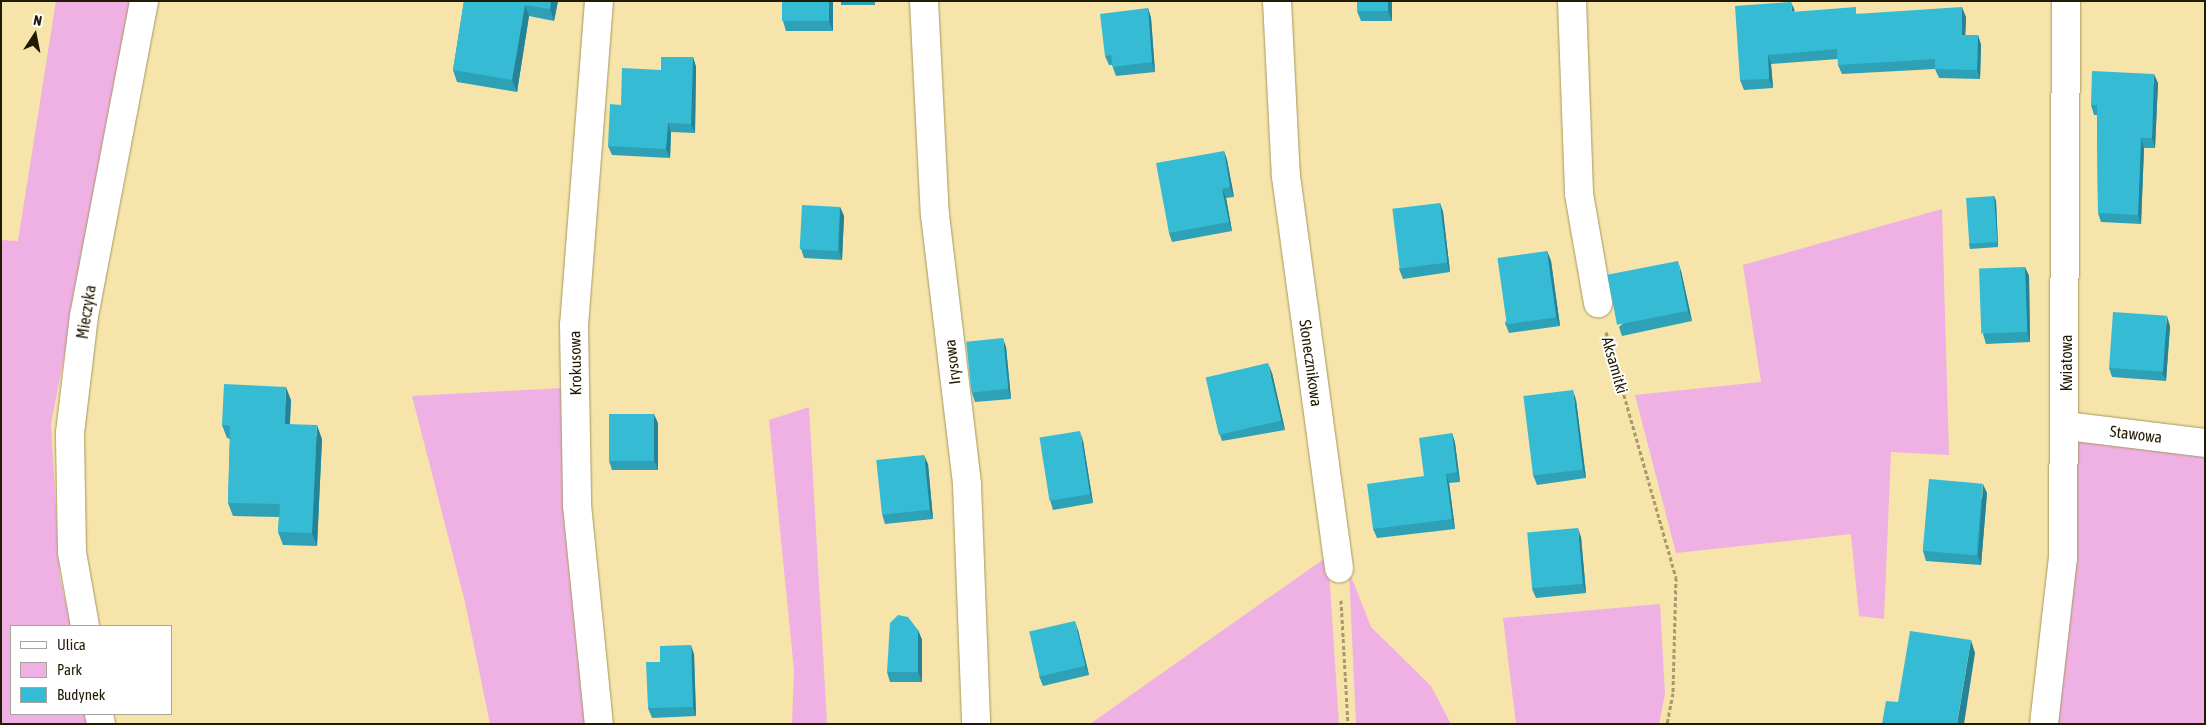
<!DOCTYPE html>
<html>
<head>
<meta charset="utf-8">
<style>
	body { margin:0 }
	#map { position:relative; width:2206px; height:725px; overflow:hidden; background:#f6e4aa; font-family:"Asap Condensed",sans-serif }
	div>[style] { position:absolute }
	.green>* { inset:0; background:#efb0e3 }
	.path>* { height:3px; margin-top:-1.5px; transform-origin:0; background:repeating-linear-gradient(90deg,#a7996c 0 4px,transparent 0 6.5px) }
	.roads { filter:drop-shadow(0 0 1px #a7975f) drop-shadow(0 0 1px #a7975f) }
	.minor>* { height:28px; margin:-14px; padding:0 14px; transform-origin:14px; border-radius:14px; background:#fff }
	.wall>* { inset:0; background:#2ea1b7; transform-origin:0 0 }
	.shaded-wall>* { inset:0; background:#268395 }
	.building>* { inset:0; background:#36bbd5; transform-origin:0 0 }
	span { translate:-50% -50%; white-space:nowrap; text-align:center; line-height:1.15; -webkit-text-stroke:4px #fff; paint-order:stroke }
	.street-label { font-size:16px; color:#221b04 }
	.frame { position:absolute; inset:0; border:2px solid #221b04; pointer-events:none }
	.legend { position:absolute; left:10px; top:625px; width:162px; height:90px; box-sizing:border-box; background:#fff; border:1px solid #a7a49b; margin:0; padding:6px 9px; list-style:none; font-size:15px; color:#221b04 }
	.legend li { display:flex; align-items:center; gap:10px; height:25px }
	.legend b { width:25px; border:1px solid #a7a49b }
	.north { position:absolute; left:10px; top:10px; width:50px; height:50px; -webkit-text-stroke:4px #fff; paint-order:stroke; rotate:11deg; font-size:14px; font-weight:700; line-height:20px; text-align:center; color:#221b04 }
	.north::after { content:''; display:block; margin:auto; width:18px; height:22px; background:#221b04; clip-path:polygon(50% 0,100% 100%,50% 72%,0 100%) }
</style>
</head>
<body>
<div id="map">
	<div class="green">
		<i style="clip-path:polygon(56px 1px,133px 1px,51px 424px,60px 578px,71px 626px,11px 626px,11px 714px,92px 714px,95px 724px,1px 724px,1px 240px,18px 241px)"></i>
		<i style="clip-path:polygon(1942px 209px,1949px 455px,1891px 452px,1884px 619px,1859px 616px,1851px 534px,1676px 553px,1635px 395px,1761px 382px,1743px 265px)"></i>
		<i style="clip-path:polygon(563px 388px,591px 724px,490px 724px,465px 602px,412px 396px)"></i>
		<i style="clip-path:polygon(809px 407px,827px 724px,792px 724px,794px 670px,769px 420px)"></i>
		<i style="clip-path:polygon(2067px 426px,2205px 443px,2205px 724px,2044px 724px)"></i>
		<i style="clip-path:polygon(1328px 556px,1339px 724px,1090px 724px)"></i>
		<i style="clip-path:polygon(1349px 571px,1371px 627px,1431px 686px,1451px 724px,1356px 724px)"></i>
		<i style="clip-path:polygon(1660px 604px,1665px 694px,1659px 724px,1516px 724px,1503px 618px)"></i>
	</div>
	<div class="path">
		<i style="left:1606px;top:332px;width:255px;rotate:74.1deg"></i>
		<i style="left:1676px;top:577px;width:116px;rotate:91.5deg"></i>
		<i style="left:1673px;top:693px;width:32px;rotate:101deg"></i>
		<i style="left:1341px;top:600px;width:124px;rotate:86.8deg"></i>
	</div>
	<div class="roads">
		<div class="minor">
			<i style="left:599px;top:1px;width:325px;rotate:94.4deg"></i>
			<i style="left:574px;top:325px;width:180px;rotate:89deg"></i>
			<i style="left:577px;top:505px;width:220px;rotate:84.3deg"></i>
			<i style="left:924px;top:1px;width:214px;rotate:87.1deg"></i>
			<i style="left:935px;top:215px;width:272px;rotate:83.2deg"></i>
			<i style="left:967px;top:485px;width:239px;rotate:87.8deg"></i>
			<i style="left:1277px;top:1px;width:175px;rotate:87.1deg"></i>
			<i style="left:1286px;top:176px;width:396px;rotate:82.3deg"></i>
			<i style="left:1572px;top:1px;width:193px;rotate:87.9deg"></i>
			<i style="left:1579px;top:194px;width:111px;rotate:80.1deg"></i>
			<i style="left:2067px;top:426px;width:139px;rotate:7deg"></i>
			<i style="left:85px;top:626px;width:75px;rotate:-100deg"></i>
			<i style="left:72px;top:552px;width:119px;rotate:-91deg"></i>
			<i style="left:70px;top:433px;width:118px;rotate:-83.2deg"></i>
			<i style="left:84px;top:316px;width:321px;rotate:-79.2deg"></i>
			<i style="left:99px;top:714px;width:10px;rotate:79deg"></i>
			<i style="left:2044px;top:724px;width:167px;rotate:-83.5deg"></i>
			<i style="left:2063px;top:558px;width:557px;rotate:-89.69deg"></i>
		</div>
	</div>
	<div class="wall">
		<i style="clip-path:polygon(464px 1px,558px 1px,554px 21px,529px 16px,517px 92px,457px 82px,453px 70px)"></i>
		<i style="clip-path:polygon(782px 1px,833px 1px,833px 31px,786px 31px,783px 21px)"></i>
		<i style="left:841px;top:1px;width:34px;height:4px"></i>
		<i style="clip-path:polygon(1392px 1px,1392px 21px,1361px 21px,1357px 11px)"></i>
		<i style="clip-path:polygon(1148px 8px,1151px 18px,1155px 72px,1116px 76px,1112px 65px,1109px 65px,1105px 56px)"></i>
		<i style="clip-path:polygon(1795px 12px,1966px 17px,1965px 35px,1978px 35px,1981px 45px,1980px 79px,1939px 78px,1935px 69px,1842px 74px,1838px 65px,1838px 59px,1771px 64px,1773px 88px,1744px 90px,1740px 80px)"></i>
		<i style="clip-path:polygon(693px 57px,696px 67px,695px 133px,671px 132px,670px 158px,612px 155px,608px 146px,661px 70px)"></i>
		<i style="clip-path:polygon(2158px 83px,2155px 148px,2144px 148px,2141px 224px,2101px 222px,2098px 213px,2097px 115px,2094px 115px,2091px 105px)"></i>
		<i style="clip-path:polygon(1224px 151px,1227px 160px,1234px 197px,1226px 198px,1232px 231px,1172px 242px,1169px 233px)"></i>
		<i style="clip-path:polygon(1994px 196px,1996px 201px,1998px 247px,1970px 249px,1969px 244px)"></i>
		<i style="clip-path:polygon(1440px 203px,1443px 212px,1450px 272px,1403px 279px,1399px 269px)"></i>
		<i style="clip-path:polygon(840px 207px,844px 216px,842px 260px,804px 258px,801px 249px)"></i>
		<i style="clip-path:polygon(1547px 251px,1551px 261px,1560px 326px,1509px 333px,1505px 323px)"></i>
		<i style="clip-path:polygon(2025px 267px,2029px 276px,2030px 342px,1986px 344px,1983px 334px)"></i>
		<i style="clip-path:polygon(1681px 271px,1692px 321px,1622px 336px,1619px 327px)"></i>
		<i style="clip-path:polygon(2170px 326px,2166px 381px,2112px 377px,2109px 368px)"></i>
		<i style="clip-path:polygon(1006px 347px,1011px 399px,975px 402px,972px 393px)"></i>
		<i style="clip-path:polygon(1272px 373px,1285px 430px,1222px 441px,1219px 432px)"></i>
		<i style="clip-path:polygon(291px 400px,290px 424px,322px 439px,317px 546px,283px 545px,278px 532px,279px 517px,233px 516px,228px 503px,230px 439px,227px 438px,222px 425px)"></i>
		<i style="clip-path:polygon(1576px 400px,1586px 478px,1537px 485px,1533px 475px)"></i>
		<i style="clip-path:polygon(658px 423px,658px 470px,612px 470px,609px 461px)"></i>
		<i style="clip-path:polygon(1452px 433px,1455px 443px,1460px 482px,1449px 483px,1455px 529px,1377px 538px,1373px 529px,1424px 476px)"></i>
		<i style="clip-path:polygon(1083px 441px,1093px 503px,1053px 510px,1050px 500px)"></i>
		<i style="clip-path:polygon(928px 464px,933px 519px,885px 524px,882px 514px)"></i>
		<i style="clip-path:polygon(1987px 493px,1981px 565px,1926px 561px,1923px 551px)"></i>
		<i style="clip-path:polygon(1581px 537px,1586px 593px,1536px 598px,1532px 589px)"></i>
		<i style="clip-path:polygon(918px 630px,922px 640px,922px 682px,890px 682px,887px 672px)"></i>
		<i style="clip-path:polygon(1078px 630px,1089px 675px,1043px 686px,1039px 676px)"></i>
		<i style="clip-path:polygon(694px 654px,696px 716px,652px 718px,648px 708px,660px 662px)"></i>
	</div>
	<div class="shaded-wall">
		<i style="clip-path:polygon(551px 1px,558px 1px,554px 21px,550px 9px)"></i>
		<i style="clip-path:polygon(829px 1px,833px 1px,833px 31px,829px 21px)"></i>
		<i style="clip-path:polygon(1388px 1px,1392px 1px,1392px 21px,1388px 11px)"></i>
		<i style="clip-path:polygon(1791px 2px,1795px 11px,1792px 12px)"></i>
		<i style="clip-path:polygon(525px 5px,529px 16px,517px 92px,512px 80px)"></i>
		<i style="clip-path:polygon(1962px 7px,1966px 17px,1965px 45px,1962px 35px)"></i>
		<i style="clip-path:polygon(1148px 8px,1151px 18px,1155px 72px,1152px 62px)"></i>
		<i style="clip-path:polygon(1978px 35px,1981px 45px,1980px 79px,1977px 70px)"></i>
		<i style="clip-path:polygon(1768px 55px,1771px 64px,1773px 88px,1769px 79px)"></i>
		<i style="clip-path:polygon(693px 57px,696px 67px,695px 133px,691px 124px)"></i>
		<i style="clip-path:polygon(2154px 74px,2158px 83px,2155px 148px,2152px 138px)"></i>
		<i style="clip-path:polygon(668px 123px,671px 132px,670px 158px,666px 149px)"></i>
		<i style="clip-path:polygon(2141px 138px,2144px 148px,2141px 224px,2138px 215px)"></i>
		<i style="clip-path:polygon(1224px 151px,1227px 160px,1234px 197px,1230px 187px)"></i>
		<i style="clip-path:polygon(1222px 189px,1226px 198px,1232px 231px,1229px 222px)"></i>
		<i style="clip-path:polygon(1994px 196px,1996px 201px,1998px 247px,1997px 242px)"></i>
		<i style="clip-path:polygon(1440px 203px,1443px 212px,1450px 272px,1447px 263px)"></i>
		<i style="clip-path:polygon(840px 207px,844px 216px,842px 260px,839px 250px)"></i>
		<i style="clip-path:polygon(1547px 251px,1551px 261px,1560px 326px,1556px 317px)"></i>
		<i style="clip-path:polygon(1678px 261px,1681px 271px,1692px 321px,1688px 311px)"></i>
		<i style="clip-path:polygon(2025px 267px,2029px 276px,2030px 342px,2027px 332px)"></i>
		<i style="clip-path:polygon(2167px 316px,2170px 326px,2166px 381px,2162px 372px)"></i>
		<i style="clip-path:polygon(1003px 338px,1006px 347px,1011px 399px,1008px 389px)"></i>
		<i style="clip-path:polygon(1268px 363px,1272px 373px,1285px 430px,1281px 421px)"></i>
		<i style="clip-path:polygon(286px 387px,291px 400px,289px 437px,285px 424px)"></i>
		<i style="clip-path:polygon(1573px 390px,1576px 400px,1586px 478px,1583px 469px)"></i>
		<i style="clip-path:polygon(654px 414px,658px 423px,658px 470px,654px 460px)"></i>
		<i style="clip-path:polygon(317px 425px,322px 439px,317px 546px,312px 533px)"></i>
		<i style="clip-path:polygon(1080px 431px,1083px 441px,1093px 503px,1090px 494px)"></i>
		<i style="clip-path:polygon(1452px 433px,1455px 443px,1460px 482px,1457px 472px)"></i>
		<i style="clip-path:polygon(924px 455px,928px 464px,933px 519px,930px 510px)"></i>
		<i style="clip-path:polygon(1446px 474px,1449px 483px,1455px 529px,1452px 519px)"></i>
		<i style="clip-path:polygon(1983px 484px,1987px 493px,1981px 565px,1978px 556px)"></i>
		<i style="clip-path:polygon(1578px 528px,1581px 537px,1586px 593px,1583px 584px)"></i>
		<i style="clip-path:polygon(1075px 621px,1078px 630px,1089px 675px,1085px 666px)"></i>
		<i style="clip-path:polygon(918px 630px,922px 640px,922px 682px,918px 672px)"></i>
		<i style="clip-path:polygon(1971px 640px,1975px 653px,1964px 724px,1957px 724px)"></i>
		<i style="clip-path:polygon(691px 645px,694px 654px,696px 716px,693px 707px)"></i>
	</div>
	<div class="building">
		<i style="clip-path:polygon(464px 1px,551px 1px,550px 9px,525px 5px,512px 80px,453px 70px)"></i>
		<i style="left:782px;top:1px;width:47px;height:20px"></i>
		<i style="left:1357px;top:1px;width:31px;height:10px"></i>
		<i style="clip-path:polygon(1791px 2px,1792px 12px,1856px 7px,1856px 14px,1962px 7px,1962px 35px,1978px 35px,1977px 70px,1935px 69px,1935px 59px,1838px 65px,1837px 49px,1768px 55px,1769px 79px,1740px 80px,1735px 6px)"></i>
		<i style="clip-path:polygon(1148px 8px,1152px 62px,1113px 67px,1111px 55px,1105px 56px,1100px 14px)"></i>
		<i style="clip-path:polygon(661px 57px,693px 57px,691px 124px,668px 123px,666px 149px,608px 146px,610px 104px,621px 105px,622px 68px,661px 70px)"></i>
		<i style="clip-path:polygon(2092px 71px,2154px 74px,2152px 138px,2141px 138px,2138px 215px,2098px 213px,2097px 105px,2091px 105px)"></i>
		<i style="clip-path:polygon(1224px 151px,1230px 187px,1222px 189px,1229px 222px,1169px 233px,1156px 163px)"></i>
		<i style="left:1994px;top:196px;width:46px;height:28px;rotate:86deg"></i>
		<i style="left:1440px;top:203px;width:60px;height:48px;rotate:83deg"></i>
		<i style="left:802px;top:205px;width:38px;height:44px;rotate:3deg"></i>
		<i style="left:1547px;top:251px;width:67px;height:50px;rotate:82deg"></i>
		<i style="left:1678px;top:261px;width:51px;height:72px;rotate:79deg"></i>
		<i style="left:2025px;top:267px;width:65px;height:46px;rotate:88deg"></i>
		<i style="left:2113px;top:312px;width:54px;height:56px;rotate:4deg"></i>
		<i style="left:1003px;top:338px;width:51px;height:37px;rotate:84deg"></i>
		<i style="left:1268px;top:363px;width:59px;height:64px;rotate:77deg"></i>
		<i style="clip-path:polygon(224px 384px,286px 387px,285px 424px,317px 425px,312px 533px,278px 532px,280px 504px,228px 503px,230px 426px,222px 425px)"></i>
		<i style="left:1573px;top:390px;width:80px;height:50px;rotate:83deg"></i>
		<i style="left:609px;top:414px;width:45px;height:47px"></i>
		<i style="left:1080px;top:431px;width:64px;height:41px;rotate:81deg"></i>
		<i style="clip-path:polygon(1452px 433px,1457px 472px,1446px 474px,1452px 519px,1373px 529px,1367px 484px,1424px 476px,1419px 438px)"></i>
		<i style="left:924px;top:455px;width:55px;height:48px;rotate:84deg"></i>
		<i style="left:1929px;top:479px;width:54px;height:72px;rotate:5deg"></i>
		<i style="left:1578px;top:528px;width:56px;height:51px;rotate:85deg"></i>
		<i style="clip-path:polygon(898px 615px,908px 617px,918px 630px,918px 672px,887px 672px,890px 623px)"></i>
		<i style="left:1075px;top:621px;width:46px;height:47px;rotate:77deg"></i>
		<i style="clip-path:polygon(1910px 631px,1971px 640px,1957px 724px,1882px 724px,1886px 701px,1898px 702px)"></i>
		<i style="clip-path:polygon(691px 645px,693px 707px,648px 708px,646px 662px,660px 662px,660px 646px)"></i>
	</div>
	<div class="street-label">
		<span style="left:86px;top:312px;rotate:-81deg">Mieczyka</span>
		<span style="left:952px;top:362px;rotate:-97deg">Irysowa</span>
		<span style="left:575px;top:363px;rotate:-91deg">Krokusowa</span>
		<span style="left:1311px;top:363px;rotate:82deg">Słonecznikowa</span>
		<span style="left:2066px;top:363px;rotate:-90deg">Kwiatowa</span>
		<span style="left:1615px;top:365px;rotate:74deg">Aksamitki</span>
		<span style="left:2136px;top:434px;rotate:7deg">Stawowa</span>
	</div>
	<div class="frame"></div>
	<ul class="legend">
	<li><b style="height:6px;background:#fff"></b>Ulica</li>
	<li><b style="height:14px;background:#efb0e3"></b>Park</li>
	<li><b style="height:14px;background:#36bbd5"></b>Budynek</li>
	</ul>
	<div class="north">N</div>
</div>
</body>
</html>
